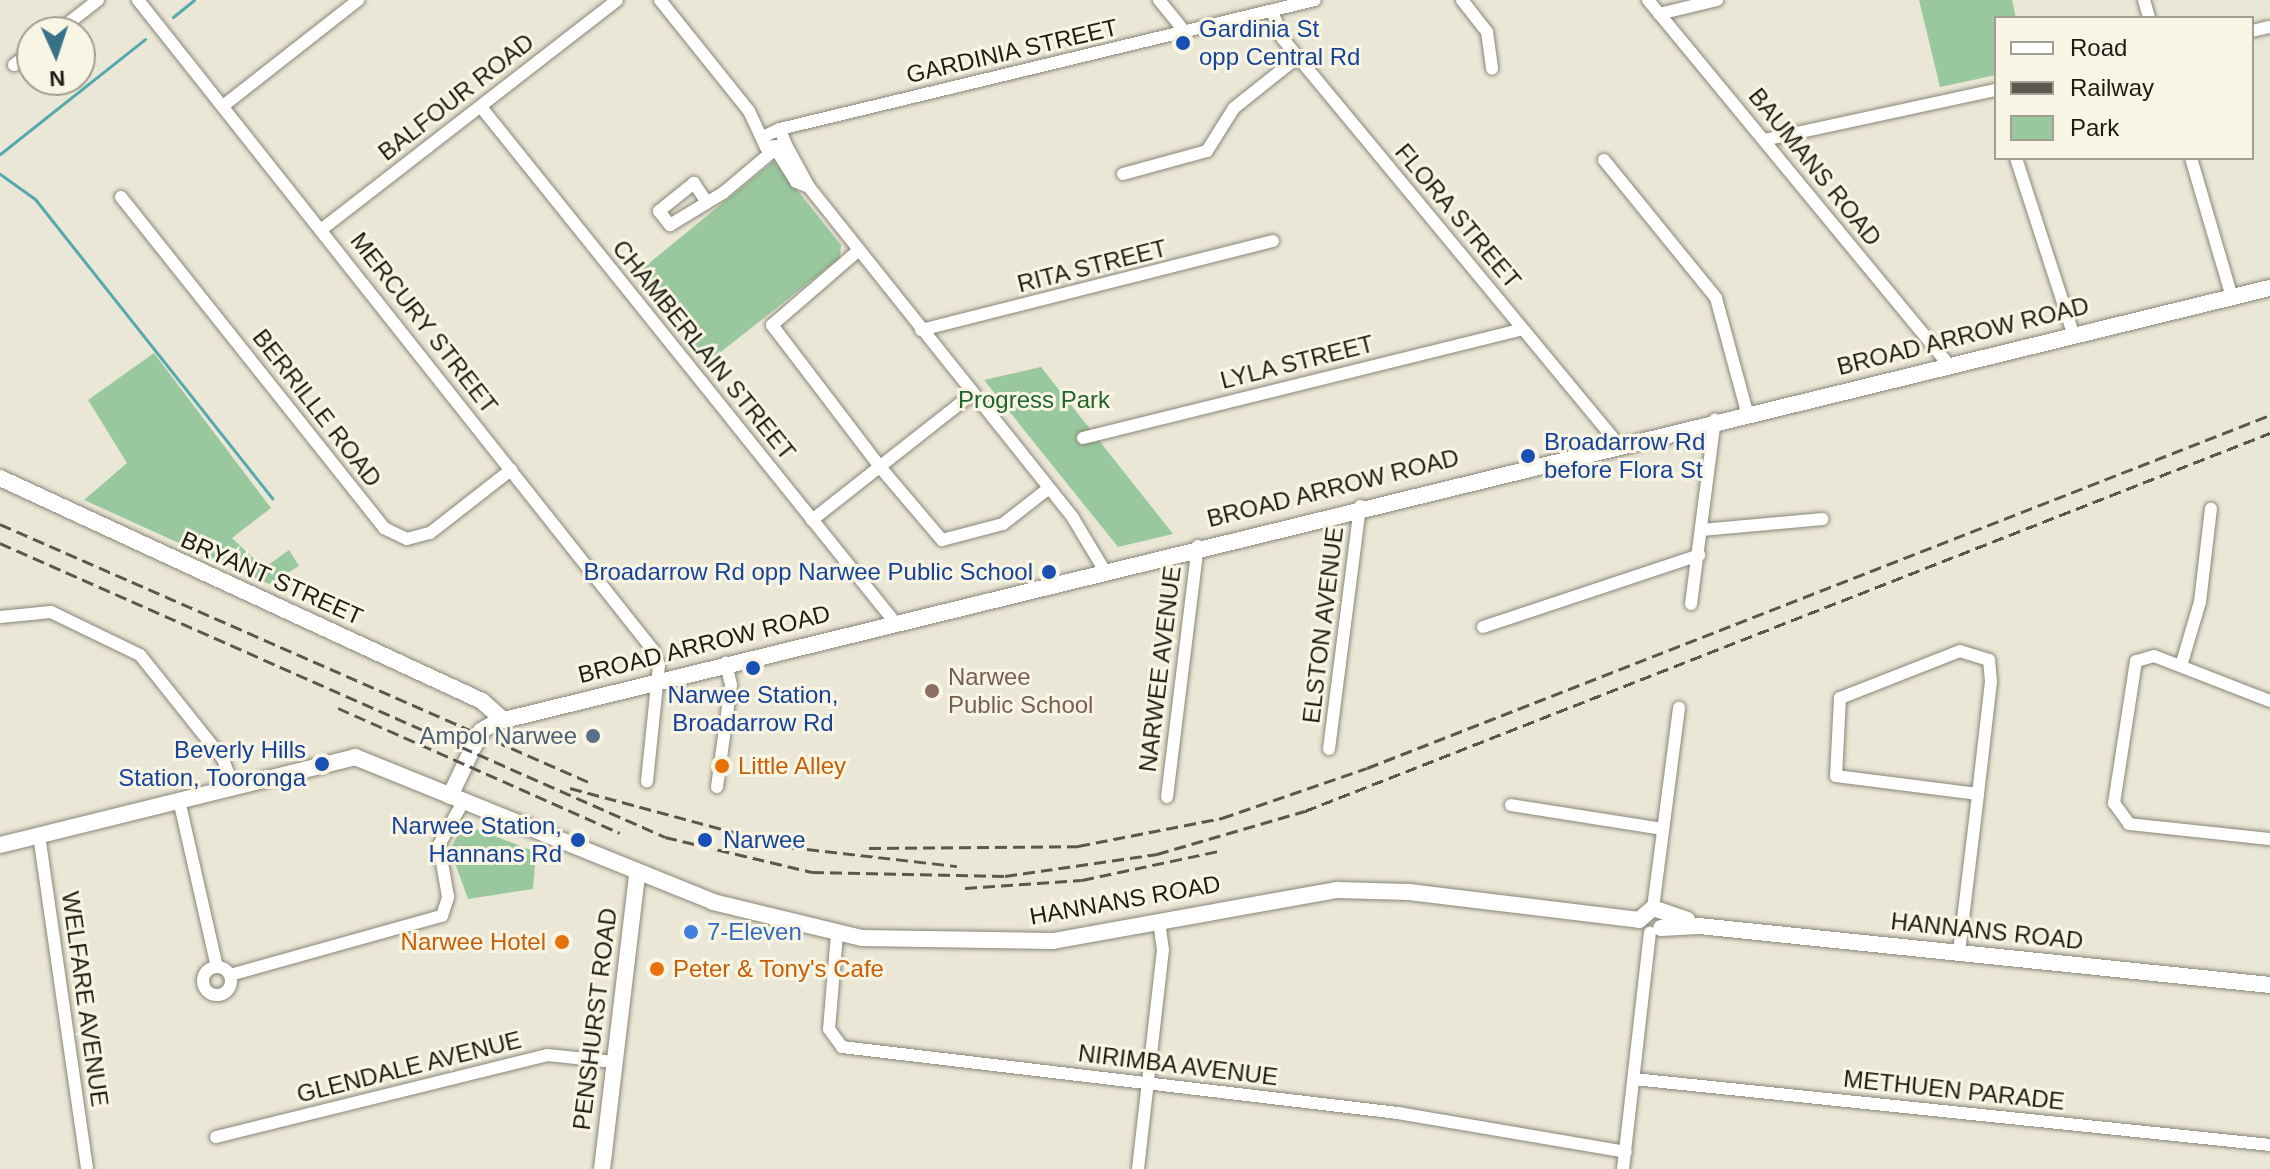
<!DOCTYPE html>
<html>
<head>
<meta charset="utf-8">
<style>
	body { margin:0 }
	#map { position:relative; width:2270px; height:1169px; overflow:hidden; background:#ebe7d7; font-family:Helvetica,sans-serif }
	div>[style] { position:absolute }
	.green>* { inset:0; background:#9ac89e }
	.stream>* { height:3px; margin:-1.5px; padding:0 1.5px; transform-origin:1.5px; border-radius:1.5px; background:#54a9ae }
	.roads { filter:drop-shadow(0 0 2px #898677) drop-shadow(0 0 2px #898677) }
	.street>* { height:12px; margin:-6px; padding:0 6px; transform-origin:6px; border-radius:6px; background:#fff }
	.street>.ring { margin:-6px; padding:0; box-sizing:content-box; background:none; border:12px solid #fff; border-radius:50% }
	.secondary>* { height:16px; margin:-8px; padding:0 8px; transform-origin:8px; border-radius:8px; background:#fff }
	.rail>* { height:3px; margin-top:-1.5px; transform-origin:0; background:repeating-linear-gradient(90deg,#59574e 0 12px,transparent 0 18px) }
	.dots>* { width:22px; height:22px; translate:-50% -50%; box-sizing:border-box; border:4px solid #f9f5e4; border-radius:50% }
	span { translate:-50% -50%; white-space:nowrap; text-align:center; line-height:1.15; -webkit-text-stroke:6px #f9f5e4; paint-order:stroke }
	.transit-label { font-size:24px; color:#164399 }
	.left { translate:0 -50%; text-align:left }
	.right { translate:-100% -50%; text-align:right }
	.street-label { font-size:24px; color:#1e1c16 }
	.park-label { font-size:24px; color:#20652c }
	.education-label { font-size:24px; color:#785e54 }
	.service-label { font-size:24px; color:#4e5e75 }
	.food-label { font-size:24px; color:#c56008 }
	.shop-label { font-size:24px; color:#366cbe }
	.legend { position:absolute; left:1994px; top:16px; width:260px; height:144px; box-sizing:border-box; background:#f9f5e4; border:2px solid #a19e92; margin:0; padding:10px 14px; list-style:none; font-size:24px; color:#1e1c16 }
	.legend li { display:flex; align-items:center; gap:16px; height:40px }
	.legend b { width:40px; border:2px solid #a19e92 }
	.north { position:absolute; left:16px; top:16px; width:80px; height:80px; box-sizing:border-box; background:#f9f5e4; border:2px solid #a19e92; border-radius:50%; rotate:177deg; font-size:22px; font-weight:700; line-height:32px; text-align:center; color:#1e1c16 }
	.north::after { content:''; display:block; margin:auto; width:28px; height:36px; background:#367389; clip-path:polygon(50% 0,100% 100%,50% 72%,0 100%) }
</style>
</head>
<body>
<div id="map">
	<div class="green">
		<i style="clip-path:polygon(1919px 0,2012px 0,2016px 18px,1996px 18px,1996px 75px,1940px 87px)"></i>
		<i style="clip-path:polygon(774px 161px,841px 245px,840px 258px,708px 362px,637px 273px)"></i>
		<i style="clip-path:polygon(154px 353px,271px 508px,232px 538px,264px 568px,289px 550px,299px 566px,269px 584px,84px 500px,127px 463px,88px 400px)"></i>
		<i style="clip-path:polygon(1041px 367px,1173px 534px,1118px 547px,984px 380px)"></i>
		<i style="clip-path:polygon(464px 824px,536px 852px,533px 889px,468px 899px,450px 849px)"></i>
	</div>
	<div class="stream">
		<i style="left:173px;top:17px;width:27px;rotate:-39deg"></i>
		<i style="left:0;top:154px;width:185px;rotate:-38.4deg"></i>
		<i style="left:0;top:174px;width:43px;rotate:35.5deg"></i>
		<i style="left:35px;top:199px;width:382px;rotate:51.6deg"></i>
	</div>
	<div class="roads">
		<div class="street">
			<i style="left:138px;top:0;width:829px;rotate:51.61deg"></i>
			<i style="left:653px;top:650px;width:16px;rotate:68deg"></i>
			<i style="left:659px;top:665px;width:117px;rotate:95.9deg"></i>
			<i style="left:660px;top:0;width:142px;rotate:51.3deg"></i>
			<i style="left:749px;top:111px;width:40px;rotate:65deg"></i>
			<i style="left:766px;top:147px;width:20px;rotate:-6deg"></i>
			<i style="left:786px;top:145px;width:17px;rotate:-111deg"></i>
			<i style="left:780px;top:129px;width:17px;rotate:155deg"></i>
			<i style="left:1159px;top:0;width:41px;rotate:50.9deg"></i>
			<i style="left:1462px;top:0;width:41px;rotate:52deg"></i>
			<i style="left:1487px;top:32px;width:37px;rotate:82deg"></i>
			<i style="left:1648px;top:0;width:470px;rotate:50.5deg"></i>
			<i style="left:2144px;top:0;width:19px;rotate:74deg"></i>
			<i style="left:1272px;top:11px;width:30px;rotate:69deg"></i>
			<i style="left:1283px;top:39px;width:526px;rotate:50.4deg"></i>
			<i style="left:1659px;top:14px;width:60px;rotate:-13.6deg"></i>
			<i style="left:2252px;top:31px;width:18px;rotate:-13deg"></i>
			<i style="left:57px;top:32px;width:52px;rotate:-38deg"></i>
			<i style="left:14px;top:65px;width:23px;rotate:-38deg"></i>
			<i style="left:223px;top:106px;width:172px;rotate:-38.1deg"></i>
			<i style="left:481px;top:107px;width:658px;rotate:51.23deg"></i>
			<i style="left:780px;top:129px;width:550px;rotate:-13.56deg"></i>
			<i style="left:1764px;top:140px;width:237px;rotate:-12.2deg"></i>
			<i style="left:786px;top:145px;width:48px;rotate:61.3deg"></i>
			<i style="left:809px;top:187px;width:423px;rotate:51.4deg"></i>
			<i style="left:1073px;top:518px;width:58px;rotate:59deg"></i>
			<i style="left:777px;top:151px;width:36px;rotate:58deg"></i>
			<i style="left:796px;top:182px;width:14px;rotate:21deg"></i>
			<i style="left:2016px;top:158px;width:184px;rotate:72deg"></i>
			<i style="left:2191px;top:158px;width:145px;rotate:73.6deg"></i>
			<i style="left:1604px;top:160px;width:178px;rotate:50.9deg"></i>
			<i style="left:1716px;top:298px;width:118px;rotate:74.8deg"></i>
			<i style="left:1123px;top:174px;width:87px;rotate:-15.3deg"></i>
			<i style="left:1207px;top:151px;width:51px;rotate:-57.9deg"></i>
			<i style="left:1234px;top:108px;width:82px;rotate:-38.6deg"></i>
			<i style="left:121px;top:197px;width:423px;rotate:51.5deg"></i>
			<i style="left:384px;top:528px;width:25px;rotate:26deg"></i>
			<i style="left:407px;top:539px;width:24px;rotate:-15deg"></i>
			<i style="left:430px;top:533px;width:103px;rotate:-37.9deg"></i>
			<i style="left:706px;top:201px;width:22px;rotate:-124deg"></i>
			<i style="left:694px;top:183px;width:45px;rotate:141.3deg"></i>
			<i style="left:659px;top:211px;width:18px;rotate:52deg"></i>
			<i style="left:670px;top:225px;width:62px;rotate:-31.1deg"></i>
			<i style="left:723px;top:193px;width:65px;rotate:-40deg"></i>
			<i style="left:322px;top:229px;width:373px;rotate:-37.8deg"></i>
			<i style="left:859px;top:250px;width:115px;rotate:139.2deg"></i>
			<i style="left:772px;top:325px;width:178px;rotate:52.7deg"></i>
			<i style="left:880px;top:467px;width:96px;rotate:49.7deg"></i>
			<i style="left:942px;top:540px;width:63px;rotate:-14.7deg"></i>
			<i style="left:1003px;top:524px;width:58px;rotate:-38deg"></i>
			<i style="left:921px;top:330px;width:363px;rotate:-14.2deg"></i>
			<i style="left:1083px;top:438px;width:452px;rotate:-13.9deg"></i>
			<i style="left:812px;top:520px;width:204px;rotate:-38.2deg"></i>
			<i style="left:1702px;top:530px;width:121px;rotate:-5.2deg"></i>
			<i style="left:1691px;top:604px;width:186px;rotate:-82.6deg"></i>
			<i style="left:0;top:617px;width:51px;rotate:-5.6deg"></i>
			<i style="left:51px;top:612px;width:99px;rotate:25.8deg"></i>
			<i style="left:140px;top:655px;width:133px;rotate:51.4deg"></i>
			<i style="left:223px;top:759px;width:30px;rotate:70deg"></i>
			<i style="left:1483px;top:627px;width:228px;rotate:-18.4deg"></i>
			<i style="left:2181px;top:666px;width:67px;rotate:-73.5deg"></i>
			<i style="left:2200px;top:602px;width:94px;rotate:-83.3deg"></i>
			<i style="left:2270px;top:701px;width:124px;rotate:-158.8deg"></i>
			<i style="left:2154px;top:656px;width:19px;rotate:164deg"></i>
			<i style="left:2136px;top:661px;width:144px;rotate:98.8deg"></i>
			<i style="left:2114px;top:803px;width:26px;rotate:54deg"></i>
			<i style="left:2129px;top:824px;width:142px;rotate:6.1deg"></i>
			<i style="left:1329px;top:749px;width:245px;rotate:-82.7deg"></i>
			<i style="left:717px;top:787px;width:103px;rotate:-82.2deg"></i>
			<i style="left:731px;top:685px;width:23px;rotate:-103deg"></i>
			<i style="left:1167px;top:797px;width:253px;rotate:-83deg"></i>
			<i style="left:179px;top:800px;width:171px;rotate:77.2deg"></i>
			<i style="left:1511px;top:805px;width:154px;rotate:9deg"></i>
			<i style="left:39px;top:835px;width:337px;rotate:81.8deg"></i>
			<i style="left:1653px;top:908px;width:202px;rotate:-82.6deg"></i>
			<i style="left:837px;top:934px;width:95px;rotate:94.8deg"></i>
			<i style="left:829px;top:1029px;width:22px;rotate:54deg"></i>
			<i style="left:842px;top:1047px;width:560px;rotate:6.77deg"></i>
			<i style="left:1398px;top:1113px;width:231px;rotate:9.7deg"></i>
			<i style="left:1959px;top:952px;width:159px;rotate:-83.1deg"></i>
			<i style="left:1978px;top:794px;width:113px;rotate:-83.4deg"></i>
			<i style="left:1991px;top:682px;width:22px;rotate:-95deg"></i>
			<i style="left:1989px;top:660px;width:30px;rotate:-163deg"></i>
			<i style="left:1960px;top:651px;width:129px;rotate:158.6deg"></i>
			<i style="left:1840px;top:698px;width:78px;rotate:92.9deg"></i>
			<i style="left:1836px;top:776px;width:143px;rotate:7.2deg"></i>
			<i class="ring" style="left:203px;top:967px;width:16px;height:16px"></i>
			<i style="left:230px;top:975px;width:220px;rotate:-15.6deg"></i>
			<i style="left:442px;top:916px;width:20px;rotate:-72deg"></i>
			<i style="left:448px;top:897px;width:53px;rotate:-99.8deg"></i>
			<i style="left:439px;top:845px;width:49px;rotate:-60.8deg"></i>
			<i style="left:1634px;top:1079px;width:639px;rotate:5.92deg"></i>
			<i style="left:216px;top:1137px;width:341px;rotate:-13.9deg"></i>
			<i style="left:547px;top:1055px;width:68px;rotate:5.9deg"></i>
			<i style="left:1138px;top:1169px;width:220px;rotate:-83.5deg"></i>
			<i style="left:1163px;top:950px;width:28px;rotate:-98deg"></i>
			<i style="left:1623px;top:1169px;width:238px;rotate:-83.5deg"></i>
		</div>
		<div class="secondary">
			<i style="left:0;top:478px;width:531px;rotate:24.83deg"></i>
			<i style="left:482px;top:701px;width:28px;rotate:42deg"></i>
			<i style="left:450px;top:796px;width:72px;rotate:-64.5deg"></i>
			<i style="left:481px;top:731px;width:17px;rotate:-31deg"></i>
			<i style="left:496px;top:722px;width:1826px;rotate:-13.75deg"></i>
			<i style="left:0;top:845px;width:366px;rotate:-13.9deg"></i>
			<i style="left:355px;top:757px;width:386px;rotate:22deg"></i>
			<i style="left:713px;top:902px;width:153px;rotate:13.6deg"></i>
			<i style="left:862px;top:938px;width:191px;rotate:0.9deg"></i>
			<i style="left:1053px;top:941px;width:289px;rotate:-10.2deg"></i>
			<i style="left:1337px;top:890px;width:72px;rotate:1.6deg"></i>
			<i style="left:1409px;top:892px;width:232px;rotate:6.9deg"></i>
			<i style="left:1639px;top:920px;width:18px;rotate:-41deg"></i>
			<i style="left:1653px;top:908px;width:36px;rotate:19deg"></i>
			<i style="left:1661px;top:928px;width:38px;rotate:-3deg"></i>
			<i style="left:1699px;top:926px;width:574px;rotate:5.9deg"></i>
			<i style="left:602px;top:1169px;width:297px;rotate:-83.2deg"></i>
		</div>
	</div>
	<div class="rail">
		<i style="left:0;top:524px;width:647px;rotate:23.67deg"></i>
		<i style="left:0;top:543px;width:727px;rotate:23.85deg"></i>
		<i style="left:665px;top:837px;width:151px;rotate:13.4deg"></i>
		<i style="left:812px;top:872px;width:193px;rotate:1.2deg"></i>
		<i style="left:1005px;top:876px;width:154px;rotate:-8.2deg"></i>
		<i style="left:1157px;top:854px;width:154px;rotate:-16.2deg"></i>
		<i style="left:1305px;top:811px;width:1036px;rotate:-21.39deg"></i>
		<i style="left:338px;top:708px;width:308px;rotate:23.9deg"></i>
		<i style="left:570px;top:788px;width:227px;rotate:15.1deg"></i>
		<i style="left:789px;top:847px;width:169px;rotate:6.5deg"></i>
		<i style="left:869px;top:848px;width:209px;rotate:-0.5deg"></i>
		<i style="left:1078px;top:846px;width:147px;rotate:-11deg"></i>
		<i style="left:1222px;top:818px;width:153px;rotate:-19deg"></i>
		<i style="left:1367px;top:768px;width:970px;rotate:-21.35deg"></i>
		<i style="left:965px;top:888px;width:117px;rotate:-3.9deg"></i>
		<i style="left:1082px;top:880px;width:139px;rotate:-12deg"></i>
	</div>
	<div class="dots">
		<i style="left:1183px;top:43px;background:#1a4fb4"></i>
		<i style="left:1528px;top:456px;background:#1a4fb4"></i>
		<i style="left:1049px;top:572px;background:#1a4fb4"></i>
		<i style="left:753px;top:668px;background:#1a4fb4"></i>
		<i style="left:932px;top:691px;background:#8d6e63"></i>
		<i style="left:593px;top:736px;background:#5c6f8a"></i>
		<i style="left:322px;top:764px;background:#1a4fb4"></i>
		<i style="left:722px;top:766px;background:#e8710a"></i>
		<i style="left:578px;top:840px;background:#1a4fb4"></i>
		<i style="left:705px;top:840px;background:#1a4fb4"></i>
		<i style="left:691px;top:932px;background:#3f7fe0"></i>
		<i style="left:562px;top:942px;background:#e8710a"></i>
		<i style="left:657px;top:969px;background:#e8710a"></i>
	</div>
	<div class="transit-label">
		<span class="left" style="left:1199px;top:43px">Gardinia St<br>opp Central Rd</span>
		<span class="left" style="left:1544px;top:456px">Broadarrow Rd<br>before Flora St</span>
		<span class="right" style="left:1033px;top:572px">Broadarrow Rd opp Narwee Public School</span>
		<span style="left:753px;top:709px">Narwee Station,<br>Broadarrow Rd</span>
		<span class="right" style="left:306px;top:764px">Beverly Hills<br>Station, Tooronga</span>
		<span class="right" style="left:562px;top:840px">Narwee Station,<br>Hannans Rd</span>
		<span class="left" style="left:723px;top:840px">Narwee</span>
	</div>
	<div class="street-label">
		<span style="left:1012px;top:51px;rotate:-13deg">GARDINIA STREET</span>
		<span style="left:456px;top:97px;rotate:-38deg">BALFOUR ROAD</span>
		<span style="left:1815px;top:167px;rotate:51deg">BAUMANS ROAD</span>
		<span style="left:1458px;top:216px;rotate:50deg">FLORA STREET</span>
		<span style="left:1092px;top:266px;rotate:-14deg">RITA STREET</span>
		<span style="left:424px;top:323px;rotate:52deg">MERCURY STREET</span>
		<span style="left:1963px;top:336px;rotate:-14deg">BROAD ARROW ROAD</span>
		<span style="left:704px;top:350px;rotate:51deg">CHAMBERLAIN STREET</span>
		<span style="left:1297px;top:362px;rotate:-14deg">LYLA STREET</span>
		<span style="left:317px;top:408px;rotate:52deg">BERRILLE ROAD</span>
		<span style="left:1333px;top:488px;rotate:-14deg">BROAD ARROW ROAD</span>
		<span style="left:272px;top:578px;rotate:24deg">BRYANT STREET</span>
		<span style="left:1323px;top:625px;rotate:-83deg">ELSTON AVENUE</span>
		<span style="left:704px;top:644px;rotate:-14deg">BROAD ARROW ROAD</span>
		<span style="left:1160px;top:669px;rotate:-83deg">NARWEE AVENUE</span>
		<span style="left:1125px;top:900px;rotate:-10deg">HANNANS ROAD</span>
		<span style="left:1987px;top:931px;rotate:6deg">HANNANS ROAD</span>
		<span style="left:85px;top:999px;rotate:82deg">WELFARE AVENUE</span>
		<span style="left:595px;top:1019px;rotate:-83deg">PENSHURST ROAD</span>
		<span style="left:1178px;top:1065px;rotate:7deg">NIRIMBA AVENUE</span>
		<span style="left:409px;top:1067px;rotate:-14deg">GLENDALE AVENUE</span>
		<span style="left:1954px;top:1090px;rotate:6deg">METHUEN PARADE</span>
	</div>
	<div class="park-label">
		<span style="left:1034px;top:400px">Progress Park</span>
	</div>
	<div class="education-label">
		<span class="left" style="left:948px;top:691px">Narwee<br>Public School</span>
	</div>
	<div class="service-label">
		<span class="right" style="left:577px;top:736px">Ampol Narwee</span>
	</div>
	<div class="food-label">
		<span class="left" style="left:738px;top:766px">Little Alley</span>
		<span class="right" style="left:546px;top:942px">Narwee Hotel</span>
		<span class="left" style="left:673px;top:969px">Peter &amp; Tony's Cafe</span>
	</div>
	<div class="shop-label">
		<span class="left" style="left:707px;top:932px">7-Eleven</span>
	</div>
	<ul class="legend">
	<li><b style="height:10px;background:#fff"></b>Road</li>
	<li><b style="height:10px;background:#59574e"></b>Railway</li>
	<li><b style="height:22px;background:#9ac89e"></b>Park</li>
	</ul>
	<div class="north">N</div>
</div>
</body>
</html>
